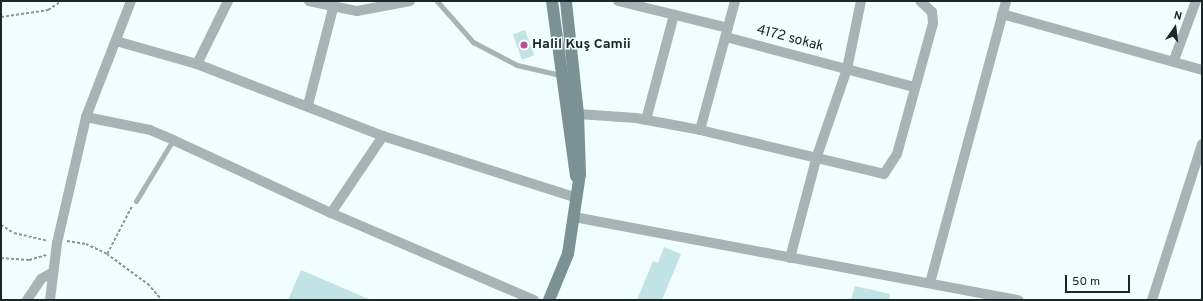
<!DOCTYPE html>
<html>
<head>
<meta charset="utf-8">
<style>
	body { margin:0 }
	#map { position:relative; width:1203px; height:301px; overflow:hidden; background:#f0feff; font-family:Overpass,sans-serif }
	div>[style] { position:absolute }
	.building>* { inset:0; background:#c1e3e5; transform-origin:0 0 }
	.path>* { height:1.5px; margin-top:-0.75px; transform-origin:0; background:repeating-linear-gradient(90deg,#899798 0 3px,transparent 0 5px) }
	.lane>* { height:5px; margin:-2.5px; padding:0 2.5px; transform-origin:2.5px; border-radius:2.5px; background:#a6b4b5 }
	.street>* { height:10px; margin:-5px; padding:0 5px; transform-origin:5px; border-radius:5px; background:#a6b4b5 }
	.secondary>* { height:12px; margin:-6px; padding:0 6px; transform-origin:6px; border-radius:6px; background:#7c9193 }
	.dots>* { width:11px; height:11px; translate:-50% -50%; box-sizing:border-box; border:2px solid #f0feff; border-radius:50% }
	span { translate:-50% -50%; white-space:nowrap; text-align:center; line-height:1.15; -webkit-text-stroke:3px #f0feff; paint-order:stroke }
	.street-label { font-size:14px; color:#1a2728 }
	.poi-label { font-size:14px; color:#1a2728; font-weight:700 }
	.left { translate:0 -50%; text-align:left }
	.frame { position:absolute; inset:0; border:2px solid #1a2728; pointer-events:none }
	.north { position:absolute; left:1155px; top:8px; width:40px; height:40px; -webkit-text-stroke:3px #f0feff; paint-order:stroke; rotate:14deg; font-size:11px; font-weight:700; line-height:16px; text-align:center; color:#1a2728 }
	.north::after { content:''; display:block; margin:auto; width:14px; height:18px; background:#1a2728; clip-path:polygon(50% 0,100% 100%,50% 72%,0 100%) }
	.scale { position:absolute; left:1065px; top:275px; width:65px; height:18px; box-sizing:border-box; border:2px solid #1a2728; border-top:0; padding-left:5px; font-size:12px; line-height:14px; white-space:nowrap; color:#1a2728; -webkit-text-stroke:3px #f0feff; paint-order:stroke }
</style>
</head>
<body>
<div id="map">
	<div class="building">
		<i style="left:525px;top:30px;width:27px;height:13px;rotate:70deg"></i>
		<i style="clip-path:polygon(664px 247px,681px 254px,662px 300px,637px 300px,653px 261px,658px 263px)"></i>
		<i style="clip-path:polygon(301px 270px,371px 300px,288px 300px)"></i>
		<i style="clip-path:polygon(855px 286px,890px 294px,889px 300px,851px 300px)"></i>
	</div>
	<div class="path">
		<i style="left:1px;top:17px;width:48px;rotate:-8.5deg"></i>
		<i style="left:48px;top:10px;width:17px;rotate:-33deg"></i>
		<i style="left:1px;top:225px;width:15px;rotate:32deg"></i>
		<i style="left:14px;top:233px;width:35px;rotate:13deg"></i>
		<i style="left:67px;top:241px;width:19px;rotate:9deg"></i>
		<i style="left:86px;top:244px;width:23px;rotate:25deg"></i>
		<i style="left:107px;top:254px;width:51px;rotate:36.2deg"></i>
		<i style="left:148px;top:284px;width:21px;rotate:49deg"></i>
		<i style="left:107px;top:254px;width:54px;rotate:-62.5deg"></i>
		<i style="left:1px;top:258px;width:28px;rotate:4deg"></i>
		<i style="left:29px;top:260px;width:18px;rotate:-16deg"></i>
	</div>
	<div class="lane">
		<i style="left:437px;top:1px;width:55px;rotate:48.7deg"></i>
		<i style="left:473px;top:42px;width:50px;rotate:27.6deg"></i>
		<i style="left:517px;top:65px;width:44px;rotate:13.1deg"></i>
		<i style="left:136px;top:201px;width:71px;rotate:-58.8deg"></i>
	</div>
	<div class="street">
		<i style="left:309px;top:1px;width:49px;rotate:11.8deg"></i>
		<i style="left:357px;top:11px;width:54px;rotate:-10.7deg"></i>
		<i style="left:618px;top:1px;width:113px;rotate:13.8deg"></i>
		<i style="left:1002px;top:14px;width:208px;rotate:15.6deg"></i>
		<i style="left:726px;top:37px;width:195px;rotate:14.9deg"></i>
		<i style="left:116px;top:41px;width:84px;rotate:15.9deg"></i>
		<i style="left:197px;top:64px;width:199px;rotate:21.2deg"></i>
		<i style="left:383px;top:136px;width:204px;rotate:17.7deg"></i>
		<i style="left:1174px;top:60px;width:63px;rotate:-69.6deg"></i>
		<i style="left:197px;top:64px;width:70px;rotate:-63.8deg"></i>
		<i style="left:308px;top:105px;width:100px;rotate:-75.5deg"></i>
		<i style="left:578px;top:114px;width:58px;rotate:3.9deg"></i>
		<i style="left:636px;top:118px;width:65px;rotate:10.6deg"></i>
		<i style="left:700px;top:130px;width:189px;rotate:13.4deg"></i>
		<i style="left:884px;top:174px;width:24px;rotate:-57deg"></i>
		<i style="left:897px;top:154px;width:136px;rotate:-74.6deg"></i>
		<i style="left:933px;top:23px;width:11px;rotate:-95deg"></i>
		<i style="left:932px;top:12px;width:16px;rotate:-137deg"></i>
		<i style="left:86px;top:117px;width:65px;rotate:11.5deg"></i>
		<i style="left:150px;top:130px;width:25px;rotate:23deg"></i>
		<i style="left:173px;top:140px;width:174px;rotate:24.8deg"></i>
		<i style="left:331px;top:213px;width:221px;rotate:23.2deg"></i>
		<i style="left:646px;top:120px;width:109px;rotate:-75.1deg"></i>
		<i style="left:700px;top:130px;width:134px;rotate:-74.8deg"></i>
		<i style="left:331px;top:213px;width:93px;rotate:-56deg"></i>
		<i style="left:574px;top:217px;width:452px;rotate:10.6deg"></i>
		<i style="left:790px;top:258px;width:106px;rotate:-75.2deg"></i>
		<i style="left:817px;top:156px;width:92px;rotate:-71deg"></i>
		<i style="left:847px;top:69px;width:69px;rotate:-78.4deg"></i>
		<i style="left:930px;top:283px;width:292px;rotate:-74.9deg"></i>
		<i style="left:27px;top:300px;width:25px;rotate:-56deg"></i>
		<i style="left:41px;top:279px;width:14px;rotate:-30deg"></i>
		<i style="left:50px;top:300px;width:57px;rotate:-83deg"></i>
		<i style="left:57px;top:243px;width:129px;rotate:-77deg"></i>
		<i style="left:86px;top:117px;width:124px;rotate:-68.8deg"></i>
		<i style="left:1152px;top:300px;width:164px;rotate:-72.2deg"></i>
	</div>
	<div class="secondary">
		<i style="left:552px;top:1px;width:177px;rotate:82.2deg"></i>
		<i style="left:549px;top:300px;width:50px;rotate:-67.6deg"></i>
		<i style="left:568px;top:254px;width:81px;rotate:-81.5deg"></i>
		<i style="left:580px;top:174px;width:60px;rotate:-91.9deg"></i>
		<i style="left:578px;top:114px;width:114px;rotate:-96.1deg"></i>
	</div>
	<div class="dots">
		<i style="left:524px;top:45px;background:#c3489a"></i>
	</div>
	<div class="street-label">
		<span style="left:790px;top:39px;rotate:15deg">4172 sokak</span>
	</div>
	<div class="poi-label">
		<span class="left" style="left:532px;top:45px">Halil Kuş Camii</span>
	</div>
	<div class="frame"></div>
	<div class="north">N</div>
	<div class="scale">50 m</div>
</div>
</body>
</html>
